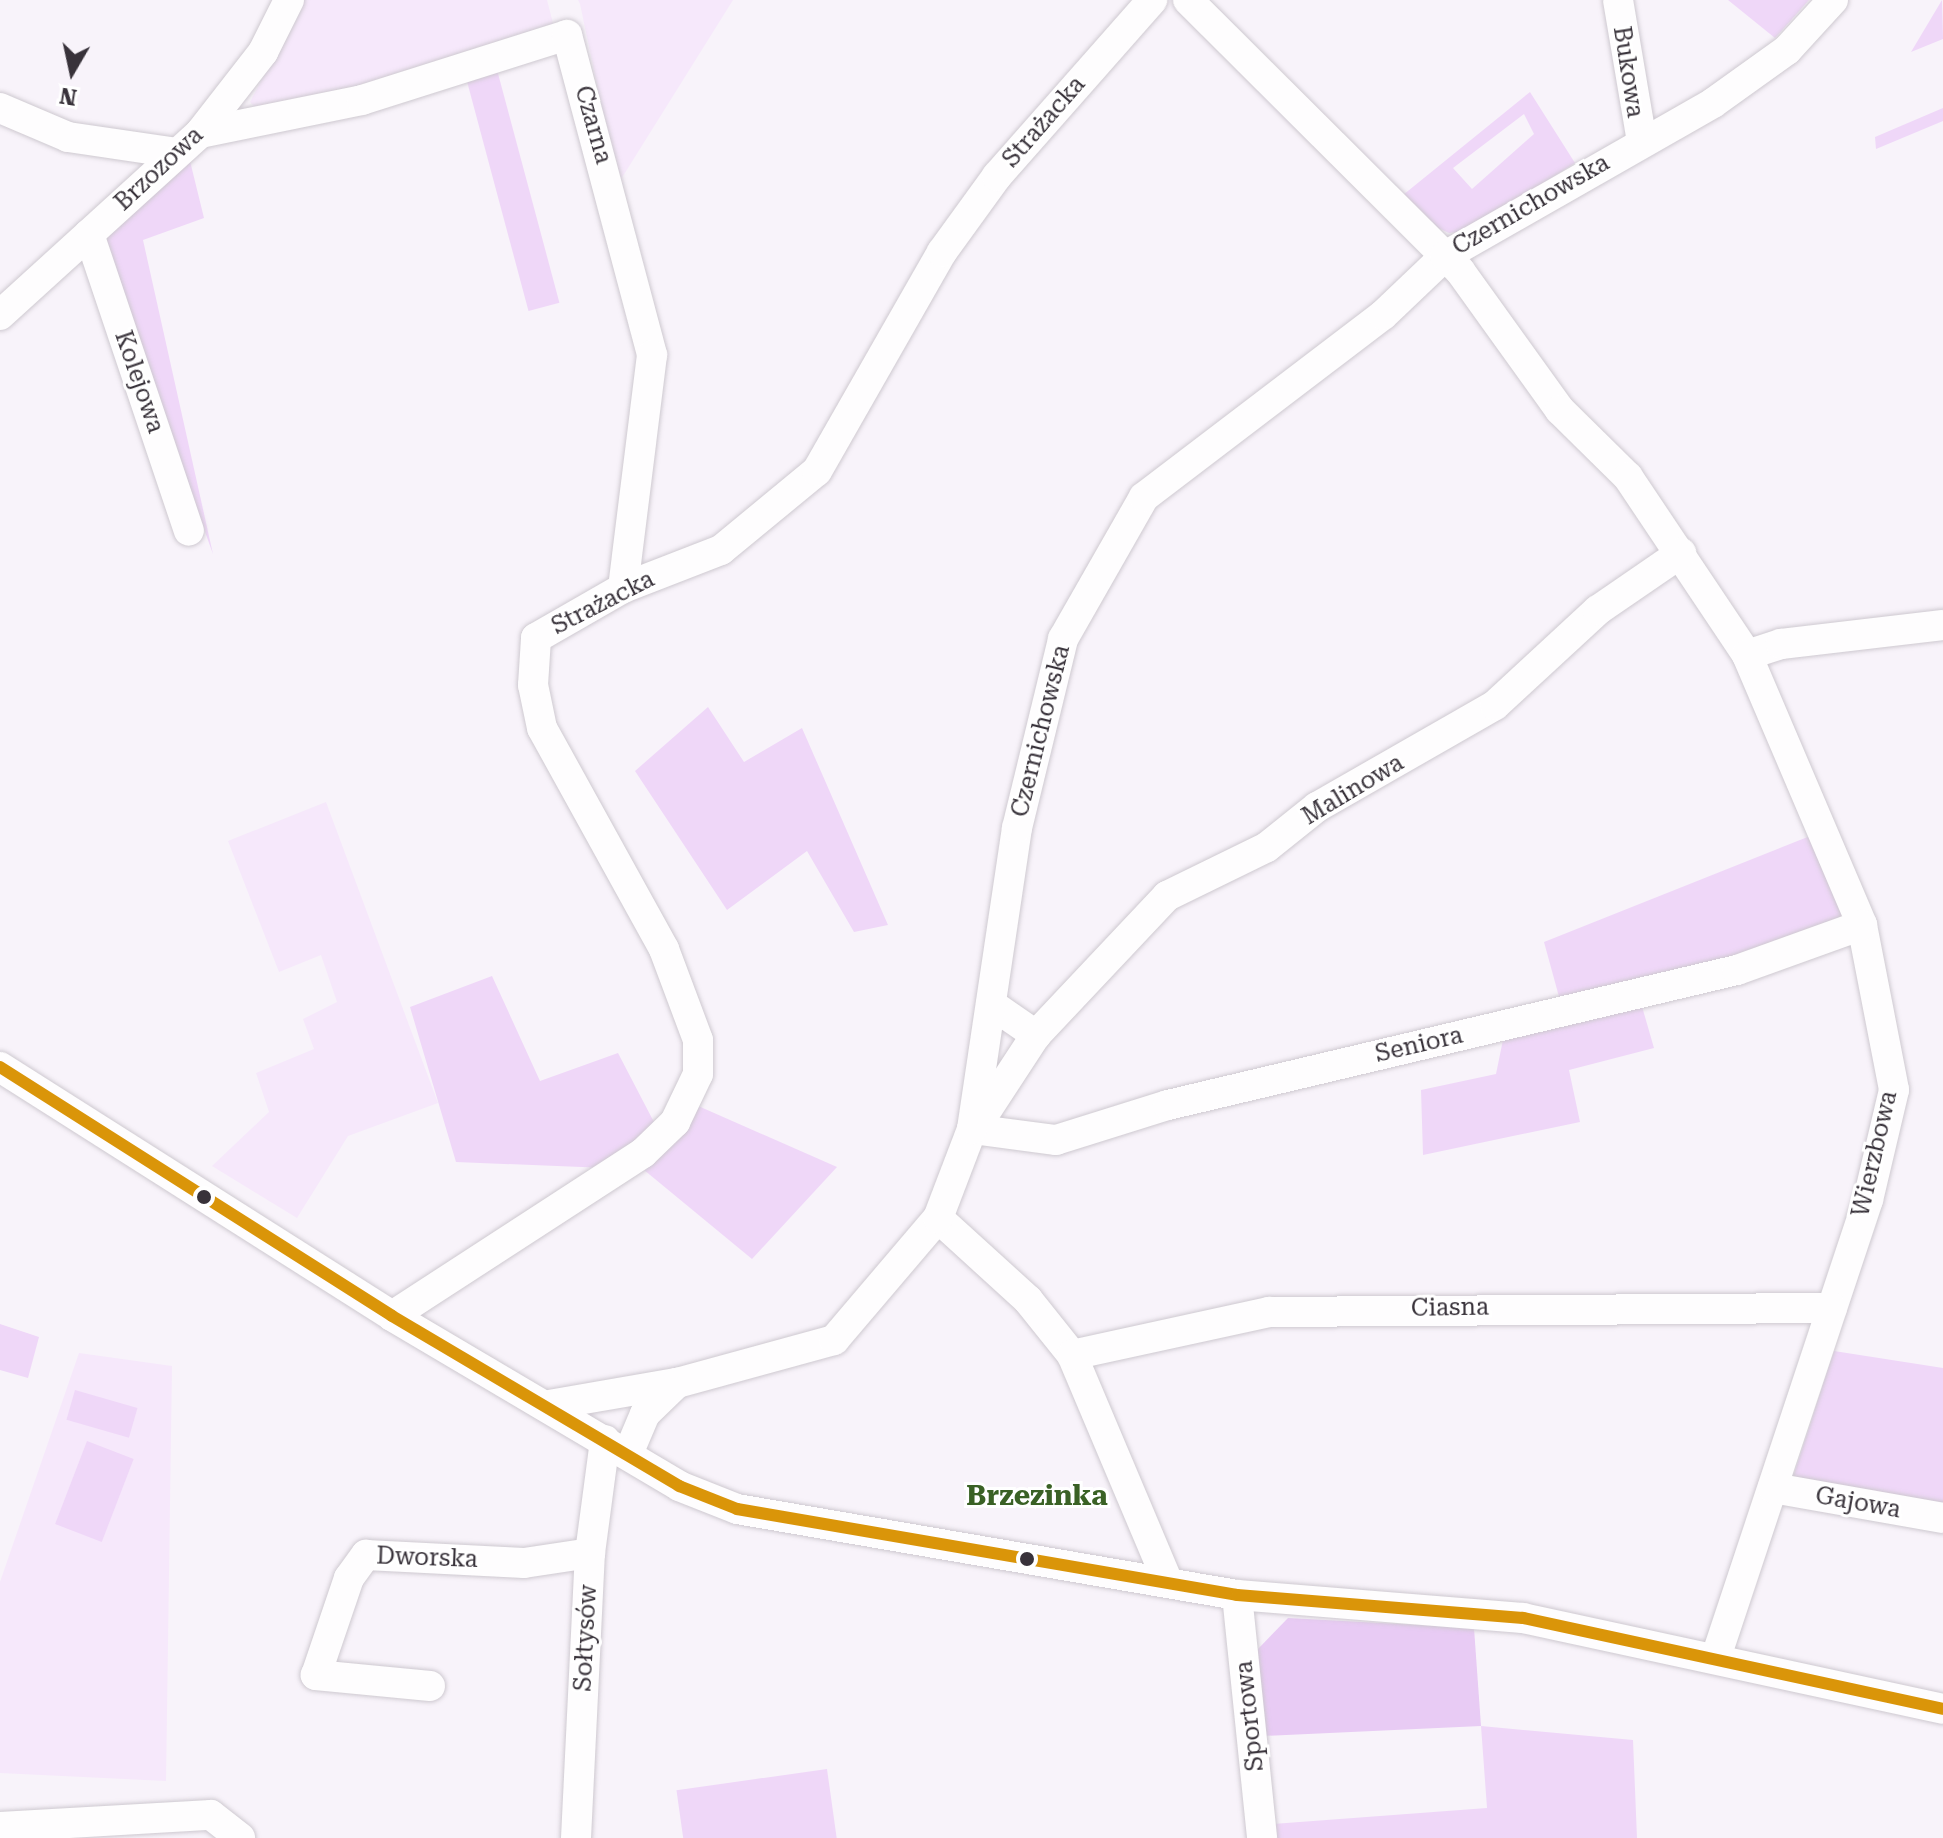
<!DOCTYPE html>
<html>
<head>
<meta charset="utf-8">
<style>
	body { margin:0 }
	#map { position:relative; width:1943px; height:1838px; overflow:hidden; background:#f8f3fa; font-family:"Roboto Serif",serif }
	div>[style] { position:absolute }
	.built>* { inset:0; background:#f6e8fb }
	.green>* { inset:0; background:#efd7f8; transform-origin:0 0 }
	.forest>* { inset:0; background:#e8cbf4 }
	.roads { filter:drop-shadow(0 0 2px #cec9d0) drop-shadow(0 0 2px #cec9d0) }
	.minor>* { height:30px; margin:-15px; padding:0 15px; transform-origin:15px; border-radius:15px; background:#fefdfe }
	.bus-1>* { height:12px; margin:-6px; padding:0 6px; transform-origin:6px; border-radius:6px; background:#da9509 }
	.dots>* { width:22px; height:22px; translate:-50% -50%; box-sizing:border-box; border:4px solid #fff; border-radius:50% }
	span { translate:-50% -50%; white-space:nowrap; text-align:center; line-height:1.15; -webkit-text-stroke:6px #fff; paint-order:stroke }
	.street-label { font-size:24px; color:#38323a }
	.quarter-label { font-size:28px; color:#3a6125; font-weight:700 }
	.north { position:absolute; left:32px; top:32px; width:80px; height:80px; -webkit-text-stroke:6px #fff; paint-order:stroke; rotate:189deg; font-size:22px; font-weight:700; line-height:32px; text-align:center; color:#38323a }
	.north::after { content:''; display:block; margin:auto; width:28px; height:36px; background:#38323a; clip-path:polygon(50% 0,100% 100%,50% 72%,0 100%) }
</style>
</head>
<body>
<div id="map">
	<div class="built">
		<i style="clip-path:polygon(303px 0,547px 0,554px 27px,372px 90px,260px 113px,250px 102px)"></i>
		<i style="clip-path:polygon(578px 0,733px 0,618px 184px,580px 4px)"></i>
		<i style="clip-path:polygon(326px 802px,438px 1103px,348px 1136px,297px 1218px,212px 1166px,269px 1112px,256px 1073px,314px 1049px,303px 1019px,337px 1002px,321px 955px,279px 972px,228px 841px)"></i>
		<i style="clip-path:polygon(79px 1353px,172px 1366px,166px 1781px,0 1773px,0 1582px)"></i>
	</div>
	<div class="green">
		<i style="clip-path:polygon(1728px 0,1809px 0,1775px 38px)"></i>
		<i style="clip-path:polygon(1942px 0,1943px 39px,1911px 52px)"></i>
		<i style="left:496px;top:66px;width:245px;height:32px;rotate:75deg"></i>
		<i style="clip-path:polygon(evenodd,1530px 92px,1575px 163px,1467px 231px,1449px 233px,1423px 221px,1403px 195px,1530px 92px,1524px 114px,1534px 134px,1472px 189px,1453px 168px,1524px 114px)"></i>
		<i style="clip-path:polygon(1943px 108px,1943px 121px,1876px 149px,1875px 137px)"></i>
		<i style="clip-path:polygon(190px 161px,204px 218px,143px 240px,213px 554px,100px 243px)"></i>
		<i style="clip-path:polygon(708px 707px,744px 762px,802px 728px,888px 925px,854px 932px,807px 851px,727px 910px,635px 771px)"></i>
		<i style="clip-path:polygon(1810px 836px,1847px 910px,1837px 923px,1742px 959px,1561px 1004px,1544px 942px)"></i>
		<i style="clip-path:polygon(492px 976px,540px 1081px,618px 1053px,656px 1126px,606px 1168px,456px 1162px,410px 1007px)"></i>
		<i style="clip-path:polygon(1641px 1003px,1654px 1048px,1569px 1070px,1580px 1122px,1423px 1155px,1421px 1090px,1496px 1074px,1505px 1030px)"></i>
		<i style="clip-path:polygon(696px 1105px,837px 1167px,752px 1259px,638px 1165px)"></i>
		<i style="clip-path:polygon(0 1324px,39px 1337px,28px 1378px,0 1370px)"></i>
		<i style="clip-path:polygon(1834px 1351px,1943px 1368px,1943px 1508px,1792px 1480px)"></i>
		<i style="left:75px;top:1390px;width:65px;height:31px;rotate:16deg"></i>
		<i style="left:87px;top:1441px;width:50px;height:89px;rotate:21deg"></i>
		<i style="clip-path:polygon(1481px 1726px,1633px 1740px,1637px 1838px,1275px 1838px,1273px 1824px,1487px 1808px)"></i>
		<i style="left:827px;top:1769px;width:70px;height:152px;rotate:82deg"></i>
	</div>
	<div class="forest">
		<i style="clip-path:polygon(1288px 1618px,1474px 1628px,1481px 1726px,1263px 1736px,1257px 1650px)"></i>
	</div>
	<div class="roads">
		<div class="minor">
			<i style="left:1188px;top:0;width:384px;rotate:44.9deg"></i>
			<i style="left:1460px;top:271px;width:171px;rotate:54.3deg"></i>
			<i style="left:1560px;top:410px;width:95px;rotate:44.6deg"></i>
			<i style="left:1628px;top:477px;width:214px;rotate:56.2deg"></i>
			<i style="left:1747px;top:655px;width:293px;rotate:66.9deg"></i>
			<i style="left:1862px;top:925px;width:168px;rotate:79deg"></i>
			<i style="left:1894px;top:1090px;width:113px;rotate:103.3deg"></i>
			<i style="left:1868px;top:1200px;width:481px;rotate:108.4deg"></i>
			<i style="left:1618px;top:0;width:144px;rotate:80.4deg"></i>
			<i style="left:0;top:108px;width:74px;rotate:23.1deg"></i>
			<i style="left:68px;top:137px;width:109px;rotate:8.4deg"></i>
			<i style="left:200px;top:133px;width:165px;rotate:-11.5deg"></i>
			<i style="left:362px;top:100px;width:215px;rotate:-17.6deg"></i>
			<i style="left:567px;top:35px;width:331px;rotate:75.1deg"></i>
			<i style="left:652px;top:355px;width:235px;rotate:97.1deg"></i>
			<i style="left:89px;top:234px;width:313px;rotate:71.4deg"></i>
			<i style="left:0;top:315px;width:270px;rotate:-42.3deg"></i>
			<i style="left:200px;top:133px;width:103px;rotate:-52.1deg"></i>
			<i style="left:263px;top:52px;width:58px;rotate:-63.4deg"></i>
			<i style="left:1747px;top:655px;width:36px;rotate:-18deg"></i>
			<i style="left:1781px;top:644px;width:163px;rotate:-6.7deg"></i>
			<i style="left:991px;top:1004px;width:55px;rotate:34.6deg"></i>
			<i style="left:1036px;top:1035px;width:191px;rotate:-46.7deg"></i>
			<i style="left:1167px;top:896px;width:111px;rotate:-26.1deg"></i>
			<i style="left:1267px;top:847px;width:64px;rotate:-38.7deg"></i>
			<i style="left:1317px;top:807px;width:205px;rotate:-29.8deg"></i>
			<i style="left:1495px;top:705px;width:140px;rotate:-42.7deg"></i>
			<i style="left:1598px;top:610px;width:101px;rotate:-34.5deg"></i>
			<i style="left:0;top:1067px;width:464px;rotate:32.4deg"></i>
			<i style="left:392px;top:1316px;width:334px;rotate:30.6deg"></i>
			<i style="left:679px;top:1486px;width:62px;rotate:21.6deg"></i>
			<i style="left:737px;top:1509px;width:507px;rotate:9.76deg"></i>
			<i style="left:1237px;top:1595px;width:287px;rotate:4.6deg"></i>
			<i style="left:1523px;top:1618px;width:430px;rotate:12.2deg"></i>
			<i style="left:977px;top:1125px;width:108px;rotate:-56.8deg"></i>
			<i style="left:972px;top:1129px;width:85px;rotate:7.5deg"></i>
			<i style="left:1056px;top:1140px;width:117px;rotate:-17.4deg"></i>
			<i style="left:1168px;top:1105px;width:585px;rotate:-13.35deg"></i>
			<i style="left:1737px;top:970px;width:133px;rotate:-19.8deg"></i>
			<i style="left:938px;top:1218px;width:122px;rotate:42.3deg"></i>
			<i style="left:1028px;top:1300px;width:70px;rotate:51.3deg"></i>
			<i style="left:1072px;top:1355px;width:246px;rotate:67.1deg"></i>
			<i style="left:392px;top:1316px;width:299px;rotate:-33deg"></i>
			<i style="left:643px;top:1153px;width:45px;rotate:-44.1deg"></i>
			<i style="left:675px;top:1122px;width:53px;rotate:-64.4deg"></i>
			<i style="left:698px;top:1074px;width:34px;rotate:-90deg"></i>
			<i style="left:698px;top:1040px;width:97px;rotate:-110.5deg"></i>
			<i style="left:664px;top:949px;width:252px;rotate:-118.9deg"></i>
			<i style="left:542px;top:728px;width:44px;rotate:-101.8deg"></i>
			<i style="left:533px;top:685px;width:47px;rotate:-86.3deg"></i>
			<i style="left:536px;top:638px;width:100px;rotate:-29.9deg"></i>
			<i style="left:623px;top:588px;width:105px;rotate:-21.2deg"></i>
			<i style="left:721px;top:550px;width:124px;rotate:-39.5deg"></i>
			<i style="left:817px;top:471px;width:252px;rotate:-60.3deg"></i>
			<i style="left:942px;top:252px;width:94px;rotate:-54.1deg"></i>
			<i style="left:997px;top:176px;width:235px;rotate:-48.6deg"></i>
			<i style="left:1072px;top:1355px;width:202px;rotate:-12.3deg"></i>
			<i style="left:1269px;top:1312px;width:563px;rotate:-0.41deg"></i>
			<i style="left:549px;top:1405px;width:130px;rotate:-9.8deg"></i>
			<i style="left:677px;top:1383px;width:163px;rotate:-15.3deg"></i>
			<i style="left:834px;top:1340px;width:160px;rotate:-49.6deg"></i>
			<i style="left:938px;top:1218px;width:95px;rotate:-69.1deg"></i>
			<i style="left:972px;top:1129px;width:304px;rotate:-81.5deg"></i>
			<i style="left:1017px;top:828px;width:195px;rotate:-76.3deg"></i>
			<i style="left:1063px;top:639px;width:163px;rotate:-60.3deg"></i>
			<i style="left:1144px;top:497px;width:300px;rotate:-37.3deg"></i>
			<i style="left:1383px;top:315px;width:86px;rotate:-43.6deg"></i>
			<i style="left:1445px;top:256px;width:309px;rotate:-29.7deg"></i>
			<i style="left:1713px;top:103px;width:91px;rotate:-35.6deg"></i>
			<i style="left:1787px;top:50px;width:68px;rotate:-47.4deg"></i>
			<i style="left:628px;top:1454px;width:43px;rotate:-67deg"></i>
			<i style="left:645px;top:1414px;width:45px;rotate:-44.1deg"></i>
			<i style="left:1773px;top:1488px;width:173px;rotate:10deg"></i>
			<i style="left:1237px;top:1595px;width:244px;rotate:84.1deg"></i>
			<i style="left:430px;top:1686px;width:115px;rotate:-174.5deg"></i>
			<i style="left:316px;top:1675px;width:102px;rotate:-71.2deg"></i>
			<i style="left:349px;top:1578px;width:29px;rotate:-54deg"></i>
			<i style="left:366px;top:1555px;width:158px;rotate:2.9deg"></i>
			<i style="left:524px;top:1563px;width:67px;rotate:-8.6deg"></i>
			<i style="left:0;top:1827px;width:211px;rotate:-3.3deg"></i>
			<i style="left:211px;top:1815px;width:37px;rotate:38deg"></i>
			<i style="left:576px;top:1838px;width:285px;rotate:-87.2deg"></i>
			<i style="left:590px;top:1553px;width:114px;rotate:-82.4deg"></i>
		</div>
	</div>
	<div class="bus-1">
		<i style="left:0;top:1067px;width:464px;rotate:32.4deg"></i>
		<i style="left:392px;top:1316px;width:334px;rotate:30.6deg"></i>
		<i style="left:679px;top:1486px;width:62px;rotate:21.6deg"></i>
		<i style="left:737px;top:1509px;width:507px;rotate:9.76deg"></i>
		<i style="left:1237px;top:1595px;width:287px;rotate:4.6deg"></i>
		<i style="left:1523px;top:1618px;width:430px;rotate:12.2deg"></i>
	</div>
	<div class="dots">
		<i style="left:204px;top:1197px;background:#38323a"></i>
		<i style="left:1027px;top:1559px;background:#38323a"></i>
	</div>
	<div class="street-label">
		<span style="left:1628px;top:72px;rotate:81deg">Bukowa</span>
		<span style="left:1044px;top:122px;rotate:-49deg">Strażacka</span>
		<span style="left:593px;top:125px;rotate:74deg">Czarna</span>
		<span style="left:159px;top:169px;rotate:-43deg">Brzozowa</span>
		<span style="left:1531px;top:205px;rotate:-30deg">Czernichowska</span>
		<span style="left:139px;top:382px;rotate:71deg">Kolejowa</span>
		<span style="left:603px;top:603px;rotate:-27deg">Strażacka</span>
		<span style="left:1041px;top:731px;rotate:-76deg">Czernichowska</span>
		<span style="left:1353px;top:790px;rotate:-31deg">Malinowa</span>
		<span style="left:1419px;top:1045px;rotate:-13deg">Seniora</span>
		<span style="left:1875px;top:1154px;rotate:-77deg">Wierzbowa</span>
		<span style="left:1450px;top:1308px;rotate:-1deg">Ciasna</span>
		<span style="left:1858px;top:1503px;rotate:10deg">Gajowa</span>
		<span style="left:427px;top:1558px;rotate:2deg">Dworska</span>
		<span style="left:586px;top:1638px;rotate:-87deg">Sołtysów</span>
		<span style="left:1250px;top:1716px;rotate:-96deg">Sportowa</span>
	</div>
	<div class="quarter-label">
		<span style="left:1037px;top:1496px">Brzezinka</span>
	</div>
	<div class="north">N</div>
</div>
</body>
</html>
